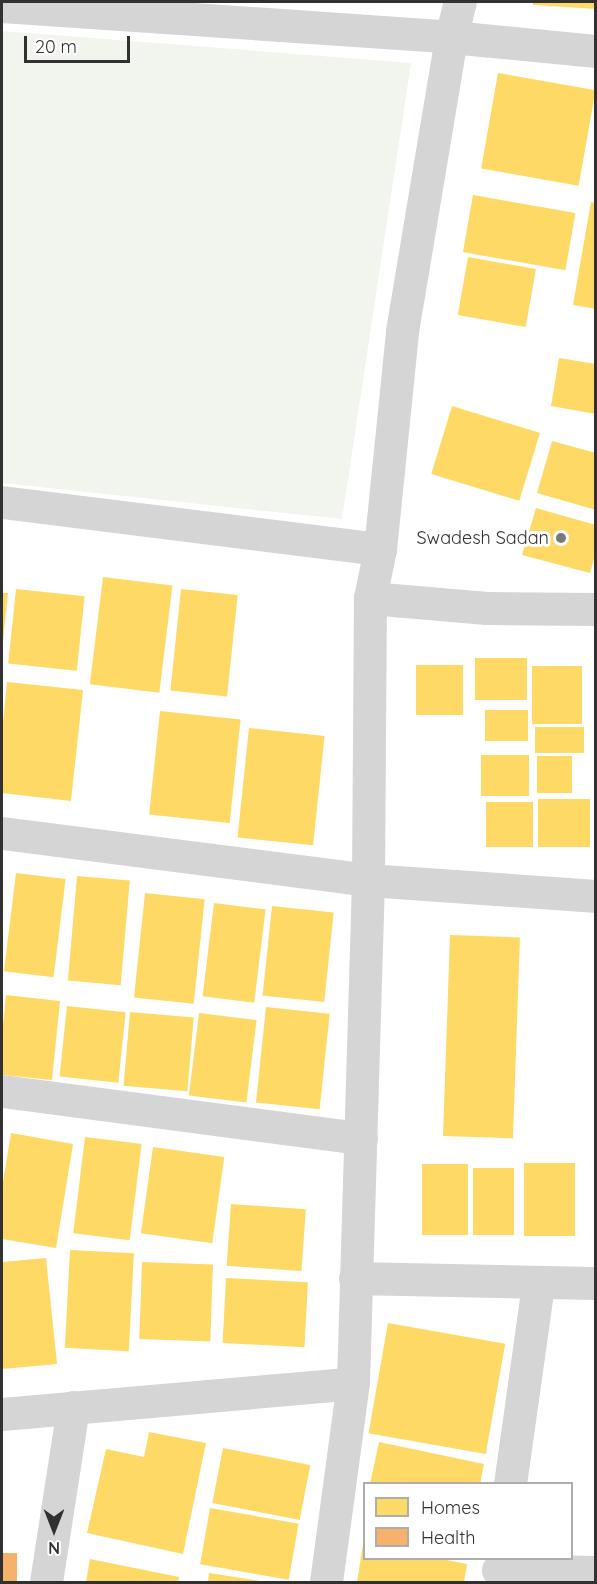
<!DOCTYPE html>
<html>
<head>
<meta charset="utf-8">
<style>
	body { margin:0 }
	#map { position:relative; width:597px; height:1584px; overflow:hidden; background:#fff; font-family:Quicksand,sans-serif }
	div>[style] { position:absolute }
	.green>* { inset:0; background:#f1f5ee }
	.homes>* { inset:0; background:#ffd966; transform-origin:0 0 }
	.health>* { inset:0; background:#f6b26b; transform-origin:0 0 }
	.minor>* { height:33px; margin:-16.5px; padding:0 16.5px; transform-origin:16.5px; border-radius:16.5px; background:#d5d5d5 }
	.dots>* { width:16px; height:16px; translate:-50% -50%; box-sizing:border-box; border:3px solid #fff; border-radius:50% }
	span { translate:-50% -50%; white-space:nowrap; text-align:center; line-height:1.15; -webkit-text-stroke:6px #fff; paint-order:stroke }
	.poi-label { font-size:18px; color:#313131 }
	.right { translate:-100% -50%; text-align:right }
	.frame { position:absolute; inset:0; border:3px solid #313131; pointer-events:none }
	.legend { position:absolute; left:363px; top:1482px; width:210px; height:78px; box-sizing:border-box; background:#fff; border:2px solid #adadad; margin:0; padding:8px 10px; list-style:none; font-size:18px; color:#313131 }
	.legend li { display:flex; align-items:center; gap:12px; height:30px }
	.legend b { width:30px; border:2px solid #adadad }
	.north { position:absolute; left:24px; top:1500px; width:60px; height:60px; -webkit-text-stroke:4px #fff; paint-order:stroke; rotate:180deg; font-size:16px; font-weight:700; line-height:24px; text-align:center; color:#313131 }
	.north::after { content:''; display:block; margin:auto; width:21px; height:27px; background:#313131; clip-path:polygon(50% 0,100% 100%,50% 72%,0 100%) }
	.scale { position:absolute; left:24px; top:36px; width:106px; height:27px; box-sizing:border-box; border:3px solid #313131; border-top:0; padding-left:8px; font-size:18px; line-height:21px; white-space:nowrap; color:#313131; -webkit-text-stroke:4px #fff; paint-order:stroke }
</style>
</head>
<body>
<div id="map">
	<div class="green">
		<i style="clip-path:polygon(2px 31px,411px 63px,342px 519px,2px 483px)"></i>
	</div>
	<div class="homes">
		<i style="clip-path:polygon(533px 2px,596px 2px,596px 9px,533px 5px)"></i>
		<i style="left:498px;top:73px;width:99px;height:97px;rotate:10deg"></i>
		<i style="left:473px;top:195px;width:104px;height:58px;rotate:10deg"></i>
		<i style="clip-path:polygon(591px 202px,596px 203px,596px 309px,573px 305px)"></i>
		<i style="left:468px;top:257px;width:69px;height:59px;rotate:10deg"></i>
		<i style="clip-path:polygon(559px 358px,596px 364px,596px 414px,551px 406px)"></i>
		<i style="left:452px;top:406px;width:92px;height:71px;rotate:17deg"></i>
		<i style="clip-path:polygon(552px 441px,596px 453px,596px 510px,537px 493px)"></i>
		<i style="clip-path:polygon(536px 508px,596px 525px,596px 552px,590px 573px,522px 555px)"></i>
		<i style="left:103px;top:577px;width:70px;height:108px;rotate:7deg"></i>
		<i style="left:16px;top:589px;width:69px;height:75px;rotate:6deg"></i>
		<i style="left:181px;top:589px;width:57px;height:102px;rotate:6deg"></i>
		<i style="clip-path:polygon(2px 593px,8px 593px,3px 641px,2px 641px)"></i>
		<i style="left:475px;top:658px;width:52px;height:42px"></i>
		<i style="left:416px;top:665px;width:47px;height:50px"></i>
		<i style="left:532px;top:666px;width:50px;height:58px"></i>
		<i style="clip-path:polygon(7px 682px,83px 690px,71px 801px,2px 793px,2px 732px)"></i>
		<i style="left:485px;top:710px;width:43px;height:31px"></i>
		<i style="left:160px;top:711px;width:81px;height:104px;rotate:6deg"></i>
		<i style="left:535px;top:727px;width:49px;height:26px"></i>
		<i style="left:249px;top:728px;width:76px;height:110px;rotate:6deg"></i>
		<i style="left:481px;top:755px;width:48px;height:41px"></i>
		<i style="left:537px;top:756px;width:35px;height:37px"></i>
		<i style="left:538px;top:799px;width:52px;height:48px"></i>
		<i style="left:486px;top:802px;width:47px;height:45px"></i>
		<i style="left:16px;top:873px;width:50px;height:99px;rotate:7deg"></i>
		<i style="left:77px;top:876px;width:53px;height:105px;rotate:5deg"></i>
		<i style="left:145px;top:893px;width:60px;height:105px;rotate:6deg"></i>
		<i style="left:214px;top:903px;width:52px;height:94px;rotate:7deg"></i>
		<i style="left:272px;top:906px;width:62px;height:90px;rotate:6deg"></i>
		<i style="left:450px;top:935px;width:70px;height:201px;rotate:2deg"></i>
		<i style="clip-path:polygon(6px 995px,60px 1001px,52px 1080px,2px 1075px,2px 1034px)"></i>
		<i style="left:67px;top:1006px;width:59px;height:71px;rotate:6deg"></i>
		<i style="left:266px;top:1007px;width:64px;height:96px;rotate:6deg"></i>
		<i style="left:130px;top:1012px;width:64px;height:74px;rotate:5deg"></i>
		<i style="left:199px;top:1013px;width:58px;height:83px;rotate:7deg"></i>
		<i style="clip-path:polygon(11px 1133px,73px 1144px,56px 1248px,2px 1239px,2px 1188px)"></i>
		<i style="left:85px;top:1137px;width:57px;height:97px;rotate:7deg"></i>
		<i style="left:153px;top:1147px;width:72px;height:87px;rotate:8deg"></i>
		<i style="left:524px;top:1163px;width:51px;height:73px"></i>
		<i style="left:422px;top:1164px;width:46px;height:71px"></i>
		<i style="left:473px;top:1168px;width:41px;height:67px"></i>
		<i style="left:231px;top:1204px;width:75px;height:62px;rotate:4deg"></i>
		<i style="left:70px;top:1250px;width:64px;height:98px;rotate:3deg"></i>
		<i style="clip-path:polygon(46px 1258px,57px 1364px,2px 1369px,2px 1262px)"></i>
		<i style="left:142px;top:1262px;width:71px;height:77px;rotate:2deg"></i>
		<i style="left:226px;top:1278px;width:82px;height:65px;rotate:3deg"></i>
		<i style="left:388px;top:1323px;width:119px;height:112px;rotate:10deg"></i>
		<i style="clip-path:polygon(149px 1432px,206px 1443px,183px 1554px,87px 1533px,106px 1449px,144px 1457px)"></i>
		<i style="clip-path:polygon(379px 1442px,484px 1464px,480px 1484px,370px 1484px)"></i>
		<i style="left:223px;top:1448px;width:89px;height:56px;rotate:11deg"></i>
		<i style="left:210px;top:1508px;width:90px;height:57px;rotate:10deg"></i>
		<i style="clip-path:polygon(363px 1544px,364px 1558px,436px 1558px,467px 1564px,464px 1582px,357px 1582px)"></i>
		<i style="clip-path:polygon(90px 1559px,179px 1577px,178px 1582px,86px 1582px)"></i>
		<i style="clip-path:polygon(209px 1573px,260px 1581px,260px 1582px,208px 1582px)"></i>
	</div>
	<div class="health">
		<i style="left:2px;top:1553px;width:15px;height:29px"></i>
	</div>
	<div class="minor">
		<i style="left:2px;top:6px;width:450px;rotate:3.9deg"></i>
		<i style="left:451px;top:37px;width:146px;rotate:5.5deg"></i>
		<i style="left:2px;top:502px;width:381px;rotate:7.1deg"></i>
		<i style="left:370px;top:598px;width:117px;rotate:4.9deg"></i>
		<i style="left:487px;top:608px;width:109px;rotate:0.5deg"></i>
		<i style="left:2px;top:833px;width:369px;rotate:7.3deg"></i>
		<i style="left:368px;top:880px;width:229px;rotate:4deg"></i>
		<i style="left:2px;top:1091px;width:362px;rotate:7.5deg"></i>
		<i style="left:355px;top:1278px;width:241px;rotate:1.2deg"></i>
		<i style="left:2px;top:1414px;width:352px;rotate:-5deg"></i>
		<i style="left:510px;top:1484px;width:202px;rotate:-82deg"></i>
		<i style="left:498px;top:1570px;width:98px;rotate:1.2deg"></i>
		<i style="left:46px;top:1582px;width:177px;rotate:-81.2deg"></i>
		<i style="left:326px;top:1582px;width:201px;rotate:-82.3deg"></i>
		<i style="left:353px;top:1383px;width:503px;rotate:-88.29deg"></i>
		<i style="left:368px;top:880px;width:282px;rotate:-89.6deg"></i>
		<i style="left:370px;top:598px;width:50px;rotate:-78.5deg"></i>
		<i style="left:380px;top:549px;width:219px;rotate:-84.2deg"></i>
		<i style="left:402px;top:331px;width:298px;rotate:-80.5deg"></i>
		<i style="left:451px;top:37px;width:36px;rotate:-76deg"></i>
	</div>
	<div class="dots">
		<i style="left:561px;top:538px;background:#797979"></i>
	</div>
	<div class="poi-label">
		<span class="right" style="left:549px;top:538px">Swadesh Sadan</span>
	</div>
	<div class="frame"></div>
	<ul class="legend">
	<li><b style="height:16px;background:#ffd966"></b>Homes</li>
	<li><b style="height:16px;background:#f6b26b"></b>Health</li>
	</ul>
	<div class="north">N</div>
	<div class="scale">20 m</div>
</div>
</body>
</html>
